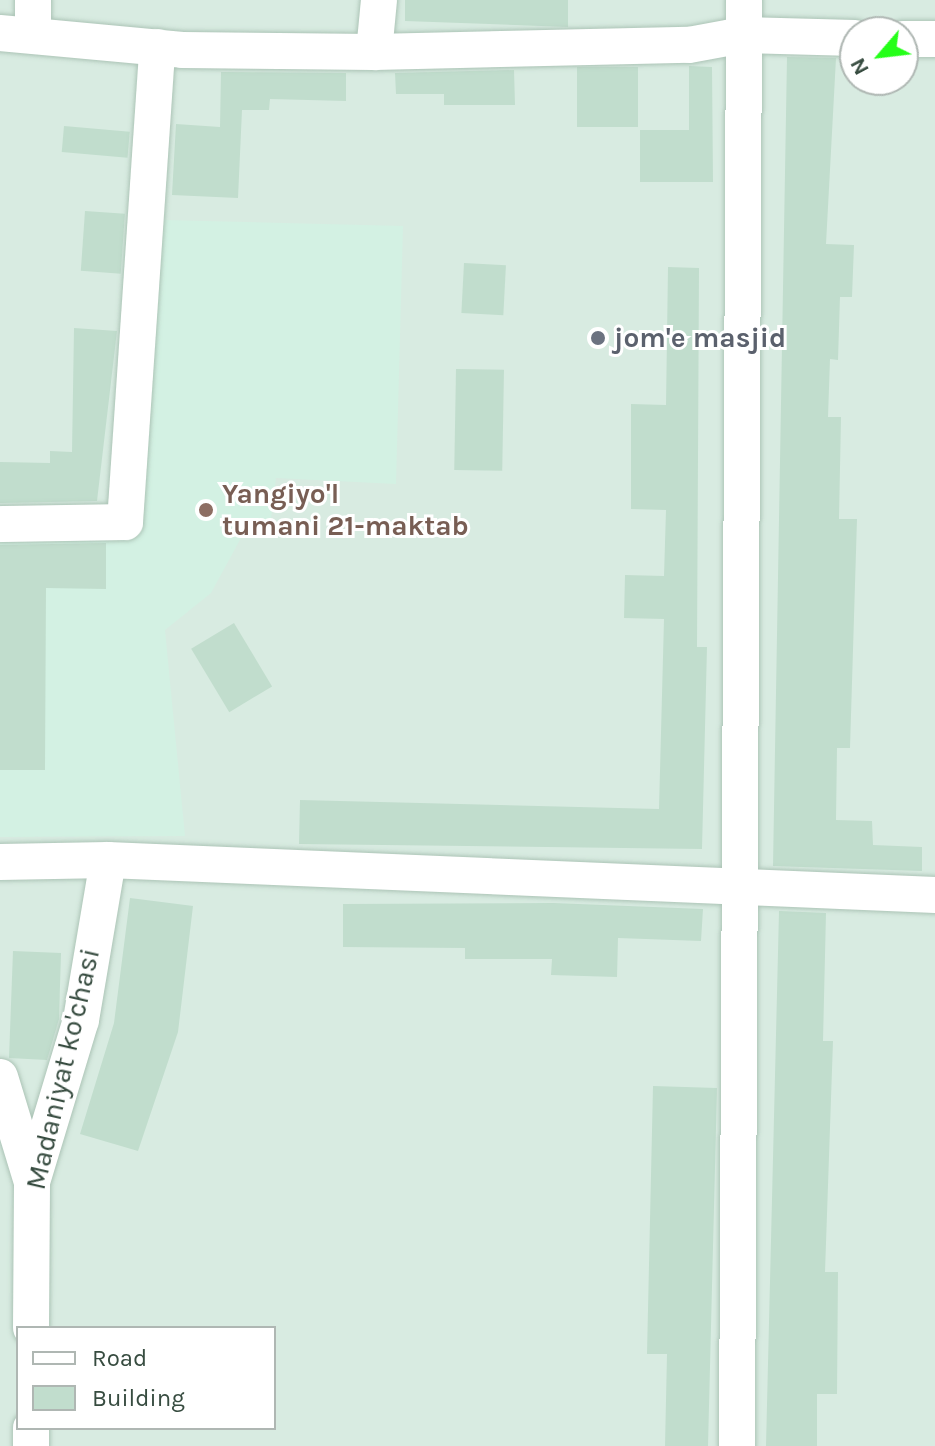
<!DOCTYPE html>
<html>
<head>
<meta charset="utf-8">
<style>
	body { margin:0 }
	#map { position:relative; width:935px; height:1446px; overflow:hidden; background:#ebf7f1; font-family:Karla,sans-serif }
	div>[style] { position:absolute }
	.residential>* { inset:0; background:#d8ebe1 }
	.education>* { inset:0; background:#d3f1e3 }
	.building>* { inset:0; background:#c1ddcd; transform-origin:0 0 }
	.roads { filter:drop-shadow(0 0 2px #acc4b6) drop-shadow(0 0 2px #acc4b6) }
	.minor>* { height:36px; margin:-18px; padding:0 18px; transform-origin:18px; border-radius:18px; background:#fff }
	.dots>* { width:22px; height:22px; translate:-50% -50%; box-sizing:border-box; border:4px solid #fff; border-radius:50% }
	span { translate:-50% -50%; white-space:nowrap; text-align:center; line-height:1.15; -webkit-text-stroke:6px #fff; paint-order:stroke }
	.worship-label { font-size:28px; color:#5b616d; font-weight:700 }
	.left { translate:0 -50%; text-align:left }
	.education-label { font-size:28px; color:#785e54; font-weight:700 }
	.street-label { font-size:28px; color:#374c40 }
	.legend { position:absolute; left:16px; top:1326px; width:260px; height:104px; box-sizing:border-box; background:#fff; border:2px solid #afb7b3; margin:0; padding:10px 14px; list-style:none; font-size:24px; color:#374c40 }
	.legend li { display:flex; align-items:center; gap:16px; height:40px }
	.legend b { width:40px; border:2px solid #afb7b3 }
	.north { position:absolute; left:839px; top:16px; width:80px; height:80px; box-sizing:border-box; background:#fff; border:2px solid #afb7b3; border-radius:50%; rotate:242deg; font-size:22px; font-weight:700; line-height:32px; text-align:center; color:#374c40 }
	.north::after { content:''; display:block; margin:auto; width:28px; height:36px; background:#25ff19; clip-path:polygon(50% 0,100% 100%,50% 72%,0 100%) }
</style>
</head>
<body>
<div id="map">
	<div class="residential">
		<i style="clip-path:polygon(evenodd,0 0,935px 0,935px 1446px,0 1446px,0 0,855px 32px,903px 32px,903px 80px,855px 80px,855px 32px,0 0,18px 1328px,274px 1328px,274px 1428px,18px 1428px,18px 1328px)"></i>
	</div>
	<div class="education">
		<i style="clip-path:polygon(163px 220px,403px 226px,396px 484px,276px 478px,269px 536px,242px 536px,211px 593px,165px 630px,185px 836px,0 837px,0 539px,137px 538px)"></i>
	</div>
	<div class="building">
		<i style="clip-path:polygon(405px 0,568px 0,568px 27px,405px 21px)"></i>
		<i style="clip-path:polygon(787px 57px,836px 58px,826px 244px,854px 245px,852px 297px,840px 297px,838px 360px,830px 359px,828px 417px,841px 417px,839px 519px,857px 519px,850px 748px,837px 748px,836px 820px,872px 821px,873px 845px,922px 847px,922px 871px,773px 866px)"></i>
		<i style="clip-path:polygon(689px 66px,712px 67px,713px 182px,640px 182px,640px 130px,689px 130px)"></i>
		<i style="left:638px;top:67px;width:60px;height:61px;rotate:90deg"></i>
		<i style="clip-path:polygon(514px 70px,515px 105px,444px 105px,444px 94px,396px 94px,395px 73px)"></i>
		<i style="clip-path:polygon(221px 72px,346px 73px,346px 101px,270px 99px,269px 110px,242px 110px,238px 198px,172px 195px,176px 124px,220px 127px)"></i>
		<i style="left:64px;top:126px;width:66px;height:26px;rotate:5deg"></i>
		<i style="left:85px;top:211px;width:40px;height:60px;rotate:4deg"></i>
		<i style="left:464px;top:263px;width:42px;height:50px;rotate:3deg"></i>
		<i style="clip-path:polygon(668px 267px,699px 268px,697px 647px,707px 647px,702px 849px,299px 844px,300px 800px,659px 809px,664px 619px,624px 618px,625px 575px,664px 576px,666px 510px,631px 509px,631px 404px,666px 405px)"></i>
		<i style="clip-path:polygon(74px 328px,117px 331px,97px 501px,0 503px,0 462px,50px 463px,50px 451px,72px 452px)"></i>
		<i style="left:456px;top:369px;width:48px;height:101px;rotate:1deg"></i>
		<i style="clip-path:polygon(106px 543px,106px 589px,46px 588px,45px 770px,0 770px,0 545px)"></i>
		<i style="left:234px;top:623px;width:74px;height:50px;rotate:59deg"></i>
		<i style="clip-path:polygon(130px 898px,193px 906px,178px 1032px,138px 1151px,80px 1134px,114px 1023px)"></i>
		<i style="clip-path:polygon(553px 903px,703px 909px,701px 941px,618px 938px,617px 977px,551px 975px,552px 959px,465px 959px,465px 948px,343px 947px,343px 904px)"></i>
		<i style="clip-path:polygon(779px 911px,826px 913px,823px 1041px,833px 1041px,825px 1272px,838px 1272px,837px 1394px,817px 1394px,817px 1446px,766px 1446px)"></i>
		<i style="clip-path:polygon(13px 951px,61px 953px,59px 1019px,47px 1060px,9px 1058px)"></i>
		<i style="clip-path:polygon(653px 1086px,717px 1088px,708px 1446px,665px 1446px,667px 1354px,647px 1354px)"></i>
	</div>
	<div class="roads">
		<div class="minor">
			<i style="left:0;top:33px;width:183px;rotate:5.3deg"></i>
			<i style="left:182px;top:50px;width:192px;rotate:0.6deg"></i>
			<i style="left:374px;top:52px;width:315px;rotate:-1.3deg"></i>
			<i style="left:689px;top:45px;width:55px;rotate:-10.5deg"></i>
			<i style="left:743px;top:35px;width:112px;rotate:1.5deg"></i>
			<i style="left:33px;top:34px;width:34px;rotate:-90deg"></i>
			<i style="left:903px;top:39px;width:32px"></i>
			<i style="left:374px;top:52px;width:52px;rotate:-84.5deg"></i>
			<i style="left:0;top:524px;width:125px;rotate:-0.9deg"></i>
			<i style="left:125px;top:522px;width:476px;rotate:-86.1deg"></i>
			<i style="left:0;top:862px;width:108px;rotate:-1.1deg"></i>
			<i style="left:108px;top:860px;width:828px;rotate:2.42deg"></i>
			<i style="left:0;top:1077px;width:110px;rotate:73.1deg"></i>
			<i style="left:31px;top:1328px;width:146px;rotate:-89.6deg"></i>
			<i style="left:32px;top:1182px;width:169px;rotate:-73.2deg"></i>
			<i style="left:81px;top:1020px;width:162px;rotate:-80.4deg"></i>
			<i style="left:31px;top:1446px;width:18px;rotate:-90deg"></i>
			<i style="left:737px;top:1446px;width:1446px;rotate:-89.72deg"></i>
		</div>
	</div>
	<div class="dots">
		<i style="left:598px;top:338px;background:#6b7280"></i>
		<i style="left:206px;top:510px;background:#8d6e63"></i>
	</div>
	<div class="worship-label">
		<span class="left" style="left:614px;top:338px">jom'e masjid</span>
	</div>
	<div class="education-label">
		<span class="left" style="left:222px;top:510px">Yangiyo'l<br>tumani 21-maktab</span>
	</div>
	<div class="street-label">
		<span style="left:63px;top:1069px;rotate:-77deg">Madaniyat ko'chasi</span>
	</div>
	<ul class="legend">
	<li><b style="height:10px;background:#fff"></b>Road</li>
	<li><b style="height:22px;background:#c1ddcd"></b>Building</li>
	</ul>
	<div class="north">N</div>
</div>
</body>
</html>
